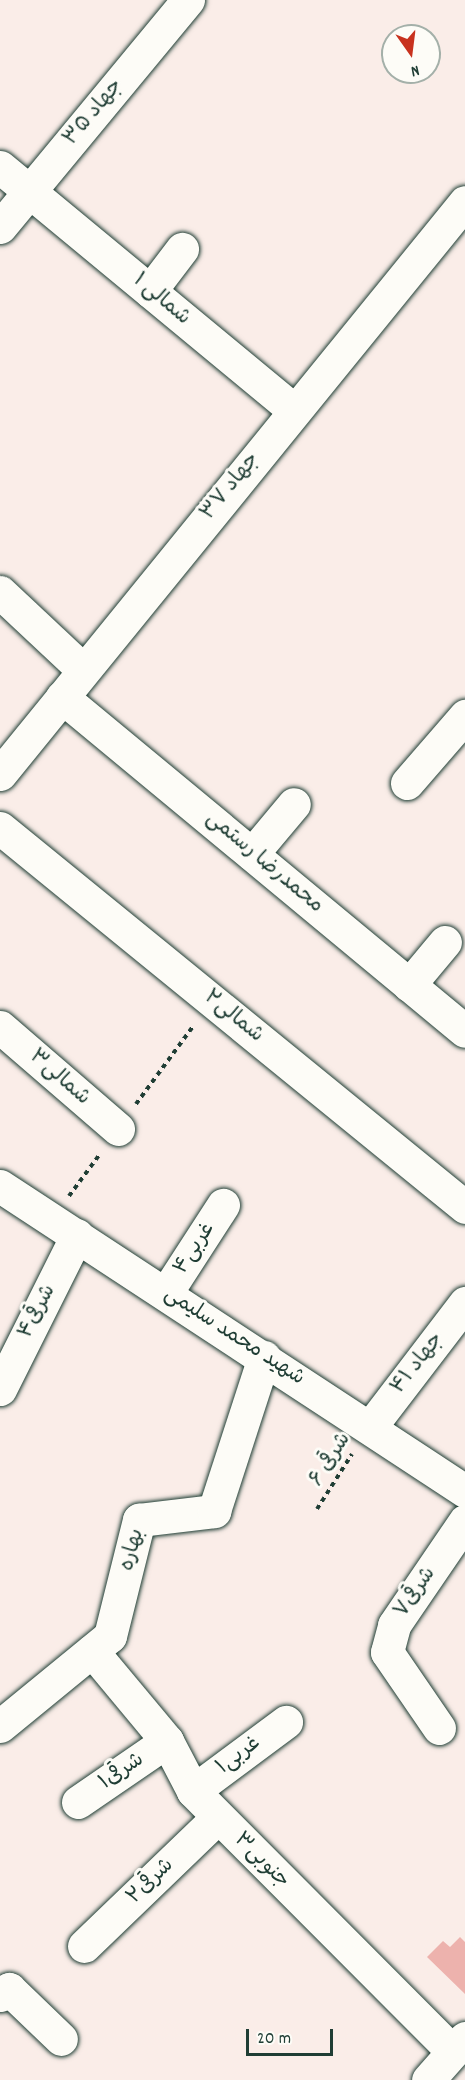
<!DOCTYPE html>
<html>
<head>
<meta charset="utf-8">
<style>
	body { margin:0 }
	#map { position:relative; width:465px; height:2080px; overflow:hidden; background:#faede8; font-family:Dekko,"Playpen Sans Arabic",sans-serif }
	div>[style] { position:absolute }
	.building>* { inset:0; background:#edb2ad }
	.path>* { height:4px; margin-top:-2px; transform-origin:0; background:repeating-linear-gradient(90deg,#1f3d34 0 4.5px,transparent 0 9px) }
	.roads { filter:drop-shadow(0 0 2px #1f3d34) drop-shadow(0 0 2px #1f3d34) }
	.minor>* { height:33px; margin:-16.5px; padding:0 16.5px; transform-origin:16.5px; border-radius:16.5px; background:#fdfcf7 }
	span { translate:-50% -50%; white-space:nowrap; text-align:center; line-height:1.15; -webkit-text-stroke:6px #fdfcf7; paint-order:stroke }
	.street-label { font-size:21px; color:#1f3d34 }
	.north { position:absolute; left:381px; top:24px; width:60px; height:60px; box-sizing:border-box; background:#fdfcf7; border:2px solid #a4b0a9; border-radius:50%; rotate:166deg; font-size:16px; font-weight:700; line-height:24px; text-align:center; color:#1f3d34 }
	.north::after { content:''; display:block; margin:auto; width:21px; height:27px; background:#c8321e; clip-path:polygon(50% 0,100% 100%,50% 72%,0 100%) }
	.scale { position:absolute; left:246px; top:2029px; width:87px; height:27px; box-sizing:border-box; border:3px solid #1f3d34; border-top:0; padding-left:8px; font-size:18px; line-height:21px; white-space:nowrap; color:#1f3d34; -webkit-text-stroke:4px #fdfcf7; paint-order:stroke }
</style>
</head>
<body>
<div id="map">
	<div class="building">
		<i style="clip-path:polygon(460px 1937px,465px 1942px,465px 1994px,427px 1957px,443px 1941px,450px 1947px)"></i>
	</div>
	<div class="path">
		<i style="left:136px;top:1104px;width:98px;rotate:-53.7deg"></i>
		<i style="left:69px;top:1196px;width:52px;rotate:-53.6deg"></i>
		<i style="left:317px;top:1509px;width:65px;rotate:-57.5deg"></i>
	</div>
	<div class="roads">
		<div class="minor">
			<i style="left:0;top:167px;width:380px;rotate:39.6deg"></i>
			<i style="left:0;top:227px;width:295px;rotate:-50.4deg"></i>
			<i style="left:150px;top:291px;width:53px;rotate:-52.7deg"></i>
			<i style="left:0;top:592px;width:114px;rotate:43.2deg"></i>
			<i style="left:62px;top:697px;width:523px;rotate:39.65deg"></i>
			<i style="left:0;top:774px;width:737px;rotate:-50.89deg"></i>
			<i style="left:407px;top:783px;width:89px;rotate:-49.1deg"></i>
			<i style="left:0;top:828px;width:600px;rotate:39.18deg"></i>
			<i style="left:252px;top:854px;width:65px;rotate:-50deg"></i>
			<i style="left:409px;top:985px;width:56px;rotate:-50.1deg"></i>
			<i style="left:0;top:1027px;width:156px;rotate:40.8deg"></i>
			<i style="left:0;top:1186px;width:556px;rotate:33.26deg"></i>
			<i style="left:166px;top:1293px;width:105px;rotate:-57.1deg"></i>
			<i style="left:0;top:1389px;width:172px;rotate:-63.4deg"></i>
			<i style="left:371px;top:1426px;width:155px;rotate:-52.6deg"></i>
			<i style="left:92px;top:1651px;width:117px;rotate:50.2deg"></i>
			<i style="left:167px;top:1741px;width:56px;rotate:62.5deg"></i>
			<i style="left:193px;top:1791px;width:368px;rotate:45.1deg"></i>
			<i style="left:0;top:1726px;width:142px;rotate:-39.3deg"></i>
			<i style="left:110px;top:1636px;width:120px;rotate:-76deg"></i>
			<i style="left:139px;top:1520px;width:76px;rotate:-6.8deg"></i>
			<i style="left:214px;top:1511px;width:162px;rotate:-72deg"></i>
			<i style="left:439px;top:1728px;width:92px;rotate:-124.4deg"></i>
			<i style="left:387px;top:1652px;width:28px;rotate:-75deg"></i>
			<i style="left:394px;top:1625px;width:126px;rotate:-55.7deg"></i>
			<i style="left:193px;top:1791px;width:116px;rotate:-36.6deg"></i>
			<i style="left:78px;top:1802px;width:108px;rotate:-34.4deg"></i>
			<i style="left:84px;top:1946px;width:185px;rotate:-43.9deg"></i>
			<i style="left:0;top:1995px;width:11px;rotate:-34deg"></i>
			<i style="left:9px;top:1989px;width:72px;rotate:43.9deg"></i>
			<i style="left:428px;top:2080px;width:56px;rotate:-48.6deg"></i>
		</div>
	</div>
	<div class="street-label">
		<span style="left:94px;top:113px;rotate:-50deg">جهاد ۳۵</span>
		<span style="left:161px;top:300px;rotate:40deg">شمالی ۱</span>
		<span style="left:231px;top:487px;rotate:-51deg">جهاد ۳۷</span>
		<span style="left:264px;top:863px;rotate:40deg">محمدرضا رستمی</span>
		<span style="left:233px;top:1017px;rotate:39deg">شمالی۲</span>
		<span style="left:59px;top:1078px;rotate:41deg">شمالی۳</span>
		<span style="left:195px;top:1249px;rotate:-57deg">غربی۴</span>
		<span style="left:38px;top:1312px;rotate:-63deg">شرقی۴</span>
		<span style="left:234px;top:1337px;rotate:33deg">شهید محمد سلیمی</span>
		<span style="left:418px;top:1364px;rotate:-52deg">جهاد ۴۱</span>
		<span style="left:331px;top:1460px;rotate:-58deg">شرقی ۶</span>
		<span style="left:133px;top:1550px;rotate:-75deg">بهاره</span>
		<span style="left:416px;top:1593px;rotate:-56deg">شرقی۷</span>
		<span style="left:239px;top:1756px;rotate:-37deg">غربی۱</span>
		<span style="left:122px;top:1772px;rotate:-34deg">شرقی۱</span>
		<span style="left:261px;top:1861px;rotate:45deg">جنوبی۳</span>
		<span style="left:151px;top:1882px;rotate:-44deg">شرقی۲</span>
	</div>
	<div class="north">N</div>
	<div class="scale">20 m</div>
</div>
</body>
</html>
